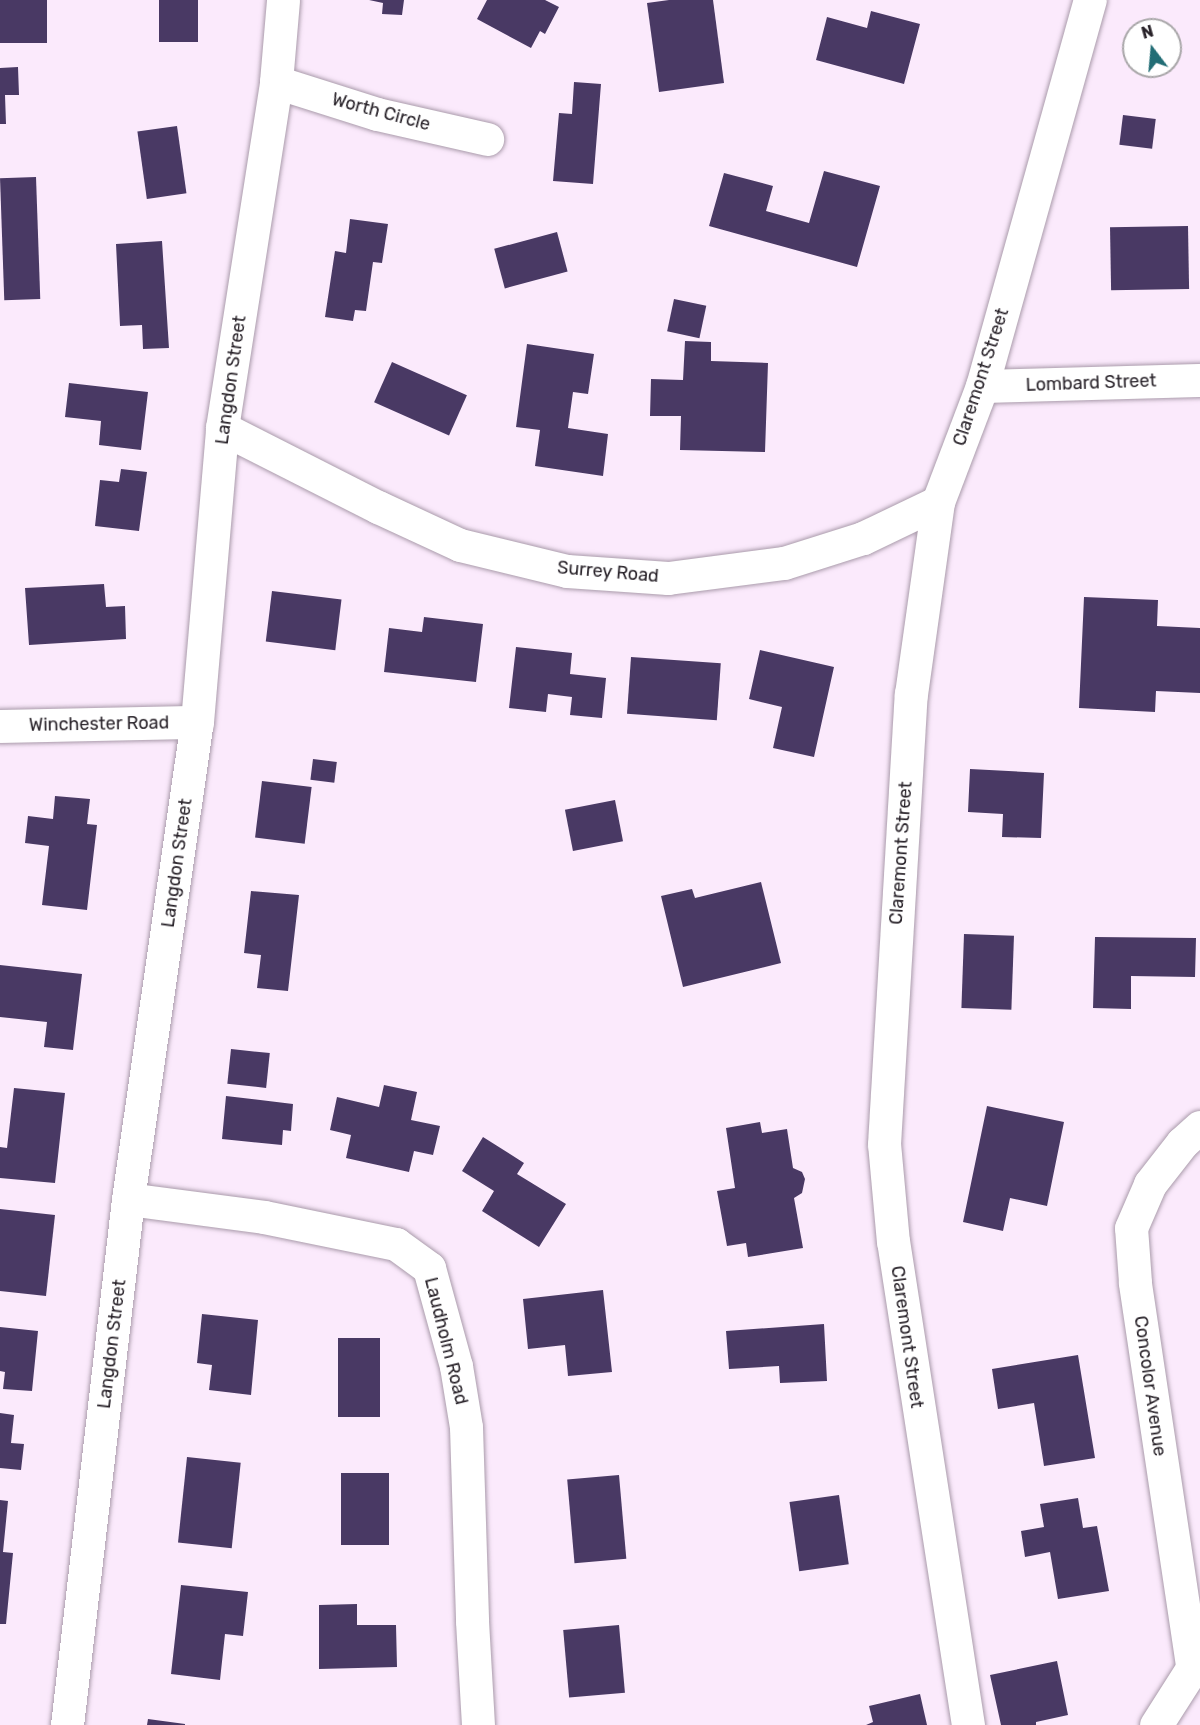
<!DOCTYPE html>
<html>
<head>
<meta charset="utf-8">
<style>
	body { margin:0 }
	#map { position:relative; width:1200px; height:1725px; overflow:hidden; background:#fbeafc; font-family:Rubik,sans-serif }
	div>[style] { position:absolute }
	.building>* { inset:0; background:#493964; transform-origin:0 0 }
	.roads { filter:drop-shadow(0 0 2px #aa9bab) drop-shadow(0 0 2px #aa9bab) }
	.minor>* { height:33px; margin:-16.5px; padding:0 16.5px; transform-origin:16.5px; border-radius:16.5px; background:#fff }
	span { translate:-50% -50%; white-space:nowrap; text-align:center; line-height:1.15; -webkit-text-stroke:6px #fff; paint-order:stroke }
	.street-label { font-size:18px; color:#282229 }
	.north { position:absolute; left:1122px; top:18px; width:60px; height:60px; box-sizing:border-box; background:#fff; border:2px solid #a9a7a9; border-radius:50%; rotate:344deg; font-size:16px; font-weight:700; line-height:24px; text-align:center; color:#282229 }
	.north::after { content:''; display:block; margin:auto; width:21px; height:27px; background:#226d75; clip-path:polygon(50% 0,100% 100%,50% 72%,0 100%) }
</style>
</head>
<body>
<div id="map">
	<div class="building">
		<i style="left:0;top:0;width:47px;height:43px"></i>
		<i style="left:159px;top:0;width:39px;height:42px"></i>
		<i style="clip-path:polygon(369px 0,404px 0,402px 15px,382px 14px,383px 3px)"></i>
		<i style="clip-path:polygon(487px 0,545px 0,559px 7px,545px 34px,540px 31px,531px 48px,477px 19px)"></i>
		<i style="clip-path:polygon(669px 0,713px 0,724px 83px,659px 92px,647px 3px)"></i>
		<i style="clip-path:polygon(871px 11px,920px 24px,904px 84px,816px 60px,827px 17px,867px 28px)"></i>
		<i style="clip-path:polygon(18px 67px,19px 95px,5px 95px,6px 124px,0 124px,0 68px)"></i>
		<i style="clip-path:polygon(574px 82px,601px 84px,593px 184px,553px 181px,559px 113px,572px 114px)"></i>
		<i style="left:1123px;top:115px;width:33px;height:30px;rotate:7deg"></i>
		<i style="left:177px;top:126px;width:68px;height:40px;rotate:82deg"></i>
		<i style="clip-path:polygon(824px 171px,880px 186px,857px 267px,709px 226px,724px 173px,773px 186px,766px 211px,809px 223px)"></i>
		<i style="left:36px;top:177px;width:122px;height:36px;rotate:88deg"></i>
		<i style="clip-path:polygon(350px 219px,388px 224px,382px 263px,373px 262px,366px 311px,355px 310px,353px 321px,325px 317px,335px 251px,346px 253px)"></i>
		<i style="left:1188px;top:226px;width:63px;height:78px;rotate:89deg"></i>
		<i style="left:557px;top:232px;width:41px;height:65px;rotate:75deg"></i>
		<i style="clip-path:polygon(162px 241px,169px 348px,143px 349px,142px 325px,120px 326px,116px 244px)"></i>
		<i style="left:674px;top:299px;width:33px;height:33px;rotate:12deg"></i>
		<i style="clip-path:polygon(685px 341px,711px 342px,711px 361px,768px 363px,765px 452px,680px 450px,681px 416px,650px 416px,651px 379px,683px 380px)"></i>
		<i style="clip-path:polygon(527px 344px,594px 354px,588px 394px,573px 392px,568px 428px,608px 434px,603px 476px,535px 466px,540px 430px,516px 427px)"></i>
		<i style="left:392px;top:362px;width:82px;height:44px;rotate:24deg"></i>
		<i style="clip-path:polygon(69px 383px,148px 392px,141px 450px,99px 445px,101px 421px,65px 417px)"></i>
		<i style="clip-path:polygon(121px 469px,147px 472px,139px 531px,95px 526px,100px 480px,119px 482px)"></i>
		<i style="clip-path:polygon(104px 584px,106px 607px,125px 606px,126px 639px,29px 645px,25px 588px)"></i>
		<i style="left:272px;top:591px;width:70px;height:51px;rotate:7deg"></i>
		<i style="clip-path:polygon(1084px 597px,1158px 600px,1157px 626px,1200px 628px,1200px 693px,1156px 691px,1155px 712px,1079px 708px)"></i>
		<i style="clip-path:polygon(424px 617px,483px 624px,476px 682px,384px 672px,389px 628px,422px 632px)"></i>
		<i style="clip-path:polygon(516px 647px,572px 653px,570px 674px,606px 678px,602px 718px,570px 715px,572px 697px,548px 694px,546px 712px,509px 708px)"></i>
		<i style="clip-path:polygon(760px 650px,834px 667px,814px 757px,773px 748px,782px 707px,749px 699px)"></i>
		<i style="left:631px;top:657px;width:90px;height:57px;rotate:4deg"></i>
		<i style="left:313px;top:759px;width:24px;height:21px;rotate:7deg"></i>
		<i style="clip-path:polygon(970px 769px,1044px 773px,1041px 838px,1002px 837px,1003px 814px,968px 812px)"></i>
		<i style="left:262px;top:781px;width:50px;height:57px;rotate:7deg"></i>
		<i style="clip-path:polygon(55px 796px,90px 799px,87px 824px,97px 825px,87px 910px,42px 905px,49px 846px,25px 843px,28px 816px,53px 819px)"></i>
		<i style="left:615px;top:800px;width:42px;height:51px;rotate:79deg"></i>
		<i style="clip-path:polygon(761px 882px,781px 963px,683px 987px,661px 896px,692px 889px,695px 898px)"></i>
		<i style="clip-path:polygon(251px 891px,299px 895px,288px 991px,257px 988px,261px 955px,244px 953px)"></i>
		<i style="left:964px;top:934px;width:50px;height:74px;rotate:2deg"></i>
		<i style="clip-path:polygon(1095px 937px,1196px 938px,1195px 977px,1131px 976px,1131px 1009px,1093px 1008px)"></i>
		<i style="clip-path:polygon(0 965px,82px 974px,73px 1050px,44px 1047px,47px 1022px,0 1017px)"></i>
		<i style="left:231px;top:1049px;width:39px;height:35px;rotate:6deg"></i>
		<i style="clip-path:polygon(384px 1085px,417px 1092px,411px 1120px,440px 1126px,433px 1155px,414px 1151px,409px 1172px,346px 1158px,351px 1135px,330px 1130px,337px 1097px,379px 1107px)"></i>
		<i style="clip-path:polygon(14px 1088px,65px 1093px,55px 1183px,0 1178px,0 1147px,7px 1148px)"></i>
		<i style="clip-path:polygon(226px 1096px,293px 1104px,291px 1131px,283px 1130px,282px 1145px,222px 1139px)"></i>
		<i style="clip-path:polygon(987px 1106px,1064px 1122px,1047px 1206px,1010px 1198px,1003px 1231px,963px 1222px)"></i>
		<i style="clip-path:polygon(760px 1122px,762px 1133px,787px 1129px,793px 1168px,802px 1172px,805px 1179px,802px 1193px,794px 1198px,803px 1248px,748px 1257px,746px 1243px,727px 1246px,717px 1191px,735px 1188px,726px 1128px)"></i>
		<i style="clip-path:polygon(483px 1137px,524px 1163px,517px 1174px,566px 1204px,539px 1247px,482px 1211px,494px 1191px,462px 1171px)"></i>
		<i style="clip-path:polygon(0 1209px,55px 1215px,46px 1296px,0 1291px)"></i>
		<i style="clip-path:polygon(603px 1290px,612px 1372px,568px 1376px,565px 1345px,528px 1349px,523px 1299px)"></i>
		<i style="clip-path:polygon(202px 1314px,258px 1320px,251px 1395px,209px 1390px,212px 1365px,197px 1363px)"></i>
		<i style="clip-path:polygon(824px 1324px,827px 1381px,780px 1383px,779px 1366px,729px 1369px,726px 1331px)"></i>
		<i style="clip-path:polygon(0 1327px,38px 1331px,32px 1391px,3px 1389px,5px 1372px,0 1371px)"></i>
		<i style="left:338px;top:1338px;width:42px;height:79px"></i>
		<i style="clip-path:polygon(1078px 1355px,1095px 1458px,1044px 1466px,1034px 1403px,998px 1409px,992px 1369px)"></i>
		<i style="clip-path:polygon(0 1413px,14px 1415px,11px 1443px,24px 1444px,21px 1470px,0 1468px)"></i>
		<i style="left:187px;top:1457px;width:54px;height:86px;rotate:6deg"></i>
		<i style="left:341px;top:1473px;width:48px;height:72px"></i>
		<i style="left:619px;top:1475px;width:84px;height:52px;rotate:85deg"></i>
		<i style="left:839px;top:1495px;width:70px;height:50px;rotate:82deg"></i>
		<i style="clip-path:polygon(1078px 1498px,1083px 1528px,1097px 1526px,1109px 1591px,1058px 1599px,1050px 1552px,1025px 1557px,1021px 1531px,1044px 1527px,1040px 1504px)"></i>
		<i style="clip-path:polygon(0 1500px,8px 1501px,3px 1552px,13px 1553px,6px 1624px,0 1624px)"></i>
		<i style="clip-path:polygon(181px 1585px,248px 1592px,243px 1636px,225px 1634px,220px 1680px,171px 1674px)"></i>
		<i style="clip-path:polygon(357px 1604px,357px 1625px,396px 1625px,397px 1667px,319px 1669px,319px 1605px)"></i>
		<i style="left:619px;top:1625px;width:68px;height:56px;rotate:85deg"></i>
		<i style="clip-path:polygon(1057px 1661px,1068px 1715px,1036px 1722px,1036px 1725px,1001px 1725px,990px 1675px)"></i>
		<i style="clip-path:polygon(920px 1694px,927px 1725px,866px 1725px,873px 1722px,869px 1706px)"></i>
		<i style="clip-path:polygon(148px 1719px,185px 1724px,185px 1725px,147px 1725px)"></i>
	</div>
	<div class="roads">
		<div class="minor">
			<i style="left:276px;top:82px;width:106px;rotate:17.6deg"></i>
			<i style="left:377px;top:114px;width:113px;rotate:12.8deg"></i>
			<i style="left:982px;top:386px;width:218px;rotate:-1.6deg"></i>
			<i style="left:222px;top:428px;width:175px;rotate:26.9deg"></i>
			<i style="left:378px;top:507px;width:90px;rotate:24.9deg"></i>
			<i style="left:460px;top:545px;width:110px;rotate:13.7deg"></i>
			<i style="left:567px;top:571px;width:101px;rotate:4deg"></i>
			<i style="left:668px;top:578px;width:117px;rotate:-7.4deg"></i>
			<i style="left:784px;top:563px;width:83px;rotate:-17.6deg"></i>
			<i style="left:863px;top:538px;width:83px;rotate:-25.6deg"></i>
			<i style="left:0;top:726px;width:197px;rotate:-1.2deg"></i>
			<i style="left:128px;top:1199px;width:137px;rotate:7.5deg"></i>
			<i style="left:264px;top:1217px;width:135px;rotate:11.6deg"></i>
			<i style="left:396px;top:1244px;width:41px;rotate:36deg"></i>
			<i style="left:429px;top:1268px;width:102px;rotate:74.6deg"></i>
			<i style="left:456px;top:1366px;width:62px;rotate:80.7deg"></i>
			<i style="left:466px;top:1427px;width:194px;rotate:88.2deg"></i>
			<i style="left:472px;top:1621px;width:104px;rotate:86.7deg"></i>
			<i style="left:1192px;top:1665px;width:387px;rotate:-98.5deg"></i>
			<i style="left:1135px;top:1282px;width:54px;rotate:-94.2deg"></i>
			<i style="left:1131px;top:1228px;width:48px;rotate:-66.6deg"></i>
			<i style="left:1150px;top:1184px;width:52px;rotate:-52deg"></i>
			<i style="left:1182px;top:1143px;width:24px;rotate:-42deg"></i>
			<i style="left:67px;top:1725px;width:530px;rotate:-83.38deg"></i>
			<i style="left:128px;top:1199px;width:482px;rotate:-81.8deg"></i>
			<i style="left:197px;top:722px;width:295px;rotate:-85.1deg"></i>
			<i style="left:222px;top:428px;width:350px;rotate:-81.1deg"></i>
			<i style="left:276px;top:82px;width:82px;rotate:-85.1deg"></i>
			<i style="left:968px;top:1725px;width:489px;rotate:-98.8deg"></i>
			<i style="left:893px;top:1242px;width:98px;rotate:-95.2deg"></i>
			<i style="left:884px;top:1144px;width:451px;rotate:-86.6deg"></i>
			<i style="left:911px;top:694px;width:194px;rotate:-82deg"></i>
			<i style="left:938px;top:502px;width:124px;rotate:-69.2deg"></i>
			<i style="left:982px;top:386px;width:401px;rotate:-74.4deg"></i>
			<i style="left:1156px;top:1725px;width:82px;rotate:-57.5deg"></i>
		</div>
	</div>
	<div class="street-label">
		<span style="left:381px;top:112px;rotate:15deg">Worth Circle</span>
		<span style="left:981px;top:377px;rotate:-72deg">Claremont Street</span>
		<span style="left:231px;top:380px;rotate:-82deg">Langdon Street</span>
		<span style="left:1091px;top:383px;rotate:-2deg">Lombard Street</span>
		<span style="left:608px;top:572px;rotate:5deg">Surrey Road</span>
		<span style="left:99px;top:724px;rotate:-1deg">Winchester Road</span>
		<span style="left:901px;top:853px;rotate:-86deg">Claremont Street</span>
		<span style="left:177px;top:863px;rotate:-82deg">Langdon Street</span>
		<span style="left:907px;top:1337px;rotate:82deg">Claremont Street</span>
		<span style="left:446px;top:1341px;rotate:76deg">Laudholm Road</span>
		<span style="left:112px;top:1344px;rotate:-83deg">Langdon Street</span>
		<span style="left:1150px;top:1386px;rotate:82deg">Concolor Avenue</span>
	</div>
	<div class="north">N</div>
</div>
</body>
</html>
